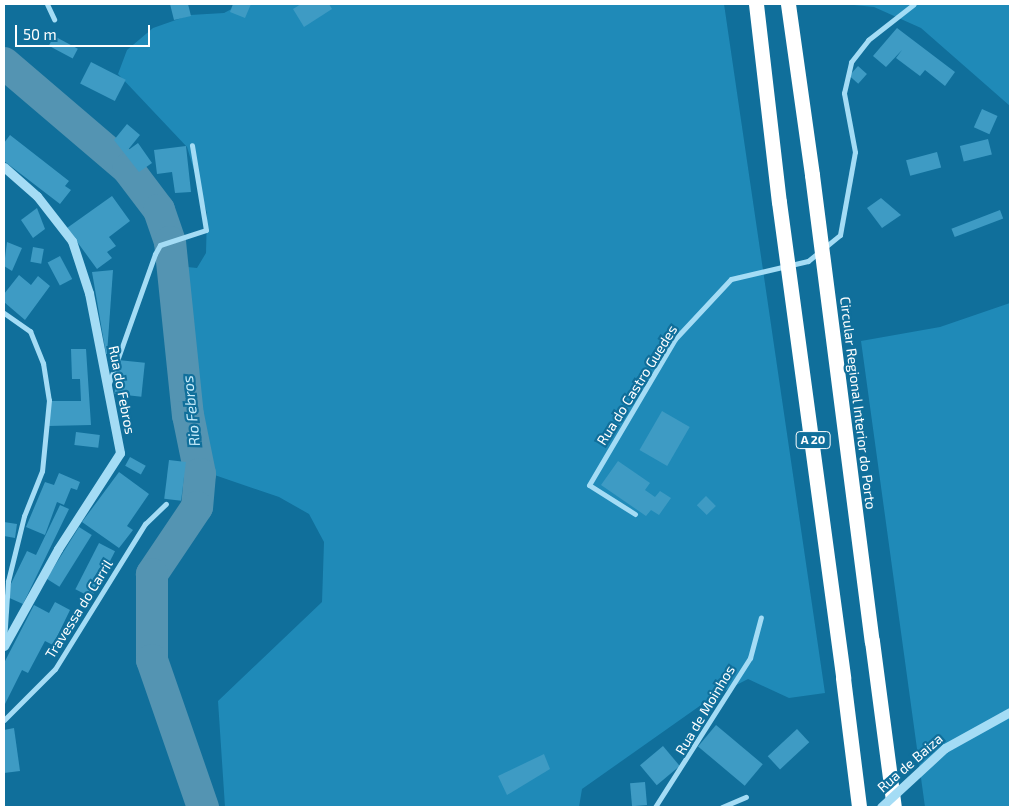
<!DOCTYPE html>
<html>
<head>
<meta charset="utf-8">
<style>
	body { margin:0 }
	#map { position:relative; width:1014px; height:811px; overflow:hidden; background:#106f9b; font-family:"Exo 2",sans-serif }
	div>[style] { position:absolute }
	.green>* { inset:0; background:#1f8ab8 }
	.river>* { height:32px; margin:-16px; padding:0 16px; transform-origin:16px; border-radius:16px; background:#5494b2 }
	.building>* { inset:0; background:#3e9bc4; transform-origin:0 0 }
	.minor>* { height:5px; margin:-2.5px; padding:0 2.5px; transform-origin:2.5px; border-radius:2.5px; background:#a4dcf5 }
	.tertiary>* { height:9px; margin:-4.5px; padding:0 4.5px; transform-origin:4.5px; border-radius:4.5px; background:#a4dcf5 }
	.motorway>* { height:15px; margin:-7.5px; padding:0 7.5px; transform-origin:7.5px; border-radius:7.5px; background:#fff }
	.tertiary-bridge>* { height:9px; margin:-4.5px; padding:0 4.5px; transform-origin:4.5px; border-radius:4.5px; background:#a4dcf5 }
	.motorway-bridge>* { height:15px; margin:-7.5px; padding:0 7.5px; transform-origin:7.5px; border-radius:7.5px; background:#fff }
	span { translate:-50% -50%; white-space:nowrap; text-align:center; line-height:1.15; -webkit-text-stroke:4.5px #106f9b; paint-order:stroke }
	.shield-label span { padding:1px 4px; background:#106f9b; border:1px solid; border-radius:4px; -webkit-text-stroke-width:0 }
	.shield-label { font-size:12px; color:#fff; font-weight:700 }
	.street-label { font-size:14px; color:#fff }
	.water-label { font-size:15px; color:#c8edfc; font-style:italic }
	.frame { position:absolute; inset:0; border:5px solid #fff; pointer-events:none }
	.scale { position:absolute; left:15px; top:25px; width:135px; height:22px; box-sizing:border-box; border:2px solid #fff; border-top:0; padding-left:6px; font-size:15px; line-height:18px; white-space:nowrap; color:#fff; -webkit-text-stroke:4px #106f9b; paint-order:stroke }
</style>
</head>
<body>
<div id="map">
	<div class="green">
		<i style="clip-path:polygon(241px 4px,724px 4px,825px 693px,789px 698px,748px 679px,711px 698px,582px 789px,579px 807px,225px 807px,218px 701px,322px 602px,324px 542px,309px 514px,279px 497px,197px 469px,158px 264px,197px 268px,206px 253px,207px 213px,187px 147px,118px 74px,127px 50px,153px 28px,190px 15px,224px 13px)"></i>
		<i style="clip-path:polygon(844px 4px,1010px 4px,1010px 106px,921px 28px,874px 7px)"></i>
		<i style="clip-path:polygon(1010px 303px,1010px 807px,925px 807px,861px 341px,940px 327px)"></i>
	</div>
	<div class="river">
		<i style="left:4px;top:63px;width:163px;rotate:40.5deg"></i>
		<i style="left:128px;top:169px;width:51px;rotate:52.9deg"></i>
		<i style="left:159px;top:210px;width:34px;rotate:71deg"></i>
		<i style="left:170px;top:242px;width:174px;rotate:84.1deg"></i>
		<i style="left:188px;top:415px;width:60px;rotate:78.5deg"></i>
		<i style="left:200px;top:474px;width:33px;rotate:95deg"></i>
		<i style="left:197px;top:507px;width:81px;rotate:123.9deg"></i>
		<i style="left:152px;top:574px;width:86px;rotate:90deg"></i>
		<i style="left:152px;top:660px;width:156px;rotate:70.9deg"></i>
	</div>
	<div class="building">
		<i style="clip-path:polygon(170px 4px,188px 4px,191px 16px,174px 20px)"></i>
		<i style="clip-path:polygon(233px 4px,251px 4px,245px 18px,230px 12px)"></i>
		<i style="clip-path:polygon(301px 4px,329px 4px,332px 9px,304px 27px,293px 9px)"></i>
		<i style="clip-path:polygon(897px 28px,955px 72px,945px 86px,925px 70px,920px 76px,896px 58px,902px 50px,886px 67px,873px 56px)"></i>
		<i style="left:54px;top:36px;width:27px;height:11px;rotate:28deg"></i>
		<i style="left:91px;top:62px;width:39px;height:24px;rotate:27deg"></i>
		<i style="left:858px;top:66px;width:12px;height:13px;rotate:42deg"></i>
		<i style="left:982px;top:109px;width:17px;height:20px;rotate:24deg"></i>
		<i style="clip-path:polygon(127px 124px,140px 135px,127px 151px,138px 143px,152px 163px,139px 172px,114px 140px)"></i>
		<i style="clip-path:polygon(10px 135px,69px 181px,65px 186px,71px 190px,60px 204px,4px 161px,4px 143px)"></i>
		<i style="left:988px;top:139px;width:16px;height:29px;rotate:76deg"></i>
		<i style="clip-path:polygon(186px 146px,191px 192px,175px 193px,172px 172px,157px 174px,154px 150px)"></i>
		<i style="left:937px;top:152px;width:16px;height:32px;rotate:75deg"></i>
		<i style="clip-path:polygon(112px 196px,130px 221px,109px 237px,116px 246px,107px 252px,112px 258px,97px 269px,67px 228px)"></i>
		<i style="clip-path:polygon(881px 198px,901px 215px,882px 228px,867px 208px)"></i>
		<i style="clip-path:polygon(37px 208px,45px 229px,33px 238px,21px 220px)"></i>
		<i style="left:1000px;top:210px;width:9px;height:52px;rotate:69deg"></i>
		<i style="clip-path:polygon(7px 242px,22px 248px,12px 271px,4px 266px)"></i>
		<i style="left:33px;top:247px;width:11px;height:15px;rotate:10deg"></i>
		<i style="left:60px;top:256px;width:26px;height:14px;rotate:62deg"></i>
		<i style="clip-path:polygon(113px 270px,107px 354px,106px 354px,92px 272px)"></i>
		<i style="clip-path:polygon(19px 275px,31px 285px,38px 276px,50px 286px,25px 320px,4px 302px,4px 294px)"></i>
		<i style="clip-path:polygon(71px 349px,86px 349px,91px 425px,48px 426px,48px 401px,81px 401px,80px 379px,72px 379px)"></i>
		<i style="left:118px;top:360px;width:27px;height:34px;rotate:6deg"></i>
		<i style="left:662px;top:411px;width:32px;height:45px;rotate:30deg"></i>
		<i style="left:76px;top:432px;width:24px;height:13px;rotate:7deg"></i>
		<i style="left:130px;top:457px;width:18px;height:10px;rotate:29deg"></i>
		<i style="left:169px;top:460px;width:17px;height:39px;rotate:7deg"></i>
		<i style="clip-path:polygon(618px 461px,650px 483px,645px 490px,655px 497px,660px 491px,671px 498px,659px 515px,651px 510px,646px 516px,601px 485px)"></i>
		<i style="clip-path:polygon(119px 472px,149px 494px,127px 526px,133px 530px,119px 548px,82px 522px)"></i>
		<i style="clip-path:polygon(59px 473px,80px 482px,77px 490px,71px 488px,64px 505px,57px 502px,45px 535px,26px 527px,45px 482px,54px 485px)"></i>
		<i style="left:706px;top:496px;width:14px;height:13px;rotate:45deg"></i>
		<i style="clip-path:polygon(60px 505px,69px 509px,23px 604px,5px 596px,27px 551px,36px 555px)"></i>
		<i style="clip-path:polygon(4px 522px,17px 524px,15px 538px,4px 536px)"></i>
		<i style="left:79px;top:527px;width:15px;height:61px;rotate:32deg"></i>
		<i style="left:99px;top:543px;width:18px;height:52px;rotate:27deg"></i>
		<i style="clip-path:polygon(55px 602px,70px 610px,53px 645px,45px 641px,28px 673px,22px 670px,4px 706px,4px 663px,34px 605px,49px 613px)"></i>
		<i style="left:716px;top:725px;width:61px;height:28px;rotate:40deg"></i>
		<i style="clip-path:polygon(14px 728px,20px 771px,4px 773px,4px 730px)"></i>
		<i style="left:797px;top:729px;width:18px;height:40px;rotate:47deg"></i>
		<i style="left:663px;top:746px;width:26px;height:30px;rotate:50deg"></i>
		<i style="clip-path:polygon(544px 754px,550px 769px,507px 795px,498px 776px)"></i>
		<i style="left:645px;top:782px;width:23px;height:15px;rotate:85deg"></i>
	</div>
	<div class="minor">
		<i style="left:47px;top:4px;width:17px;rotate:65deg"></i>
		<i style="left:4px;top:313px;width:32px;rotate:35deg"></i>
		<i style="left:30px;top:331px;width:35px;rotate:68deg"></i>
		<i style="left:43px;top:363px;width:37px;rotate:81deg"></i>
		<i style="left:49px;top:400px;width:71px;rotate:95.6deg"></i>
		<i style="left:42px;top:471px;width:48px;rotate:111.8deg"></i>
		<i style="left:24px;top:516px;width:67px;rotate:103.8deg"></i>
		<i style="left:8px;top:581px;width:60px;rotate:93.8deg"></i>
		<i style="left:108px;top:386px;width:140px;rotate:-70.4deg"></i>
		<i style="left:155px;top:254px;width:10px;rotate:-61deg"></i>
		<i style="left:160px;top:245px;width:48px;rotate:-18.1deg"></i>
		<i style="left:206px;top:230px;width:86px;rotate:-99.4deg"></i>
		<i style="left:635px;top:514px;width:54px;rotate:-147.8deg"></i>
		<i style="left:589px;top:485px;width:169px;rotate:-59.5deg"></i>
		<i style="left:675px;top:339px;width:82px;rotate:-47deg"></i>
		<i style="left:731px;top:279px;width:79px;rotate:-13.2deg"></i>
		<i style="left:808px;top:261px;width:41px;rotate:-39.1deg"></i>
		<i style="left:840px;top:235px;width:84px;rotate:-79.8deg"></i>
		<i style="left:855px;top:152px;width:60px;rotate:-100.6deg"></i>
		<i style="left:844px;top:93px;width:32px;rotate:-77deg"></i>
		<i style="left:851px;top:62px;width:28px;rotate:-52deg"></i>
		<i style="left:868px;top:40px;width:58px;rotate:-38deg"></i>
		<i style="left:4px;top:720px;width:72px;rotate:-45deg"></i>
		<i style="left:55px;top:669px;width:171px;rotate:-58.2deg"></i>
		<i style="left:145px;top:524px;width:29px;rotate:-44deg"></i>
		<i style="left:655px;top:807px;width:177px;rotate:-57.5deg"></i>
		<i style="left:750px;top:658px;width:42px;rotate:-75deg"></i>
		<i style="left:722px;top:807px;width:26px;rotate:-23deg"></i>
	</div>
	<div class="tertiary">
		<i style="left:4px;top:167px;width:44px;rotate:41.3deg"></i>
		<i style="left:37px;top:196px;width:57px;rotate:52.1deg"></i>
		<i style="left:72px;top:241px;width:55px;rotate:71.9deg"></i>
		<i style="left:89px;top:293px;width:163px;rotate:79deg"></i>
		<i style="left:120px;top:453px;width:114px;rotate:122.9deg"></i>
		<i style="left:58px;top:549px;width:111px;rotate:119.1deg"></i>
		<i style="left:945px;top:748px;width:74px;rotate:-29deg"></i>
	</div>
	<div class="motorway">
		<i style="left:756px;top:4px;width:199px;rotate:83.4deg"></i>
		<i style="left:788px;top:4px;width:173px;rotate:82deg"></i>
		<i style="left:872px;top:641px;width:167px;rotate:82.5deg"></i>
		<i style="left:843px;top:678px;width:130px;rotate:82.9deg"></i>
	</div>
	<div class="tertiary-bridge">
		<i style="left:881px;top:807px;width:87px;rotate:-42.7deg"></i>
	</div>
	<div class="motorway-bridge">
		<i style="left:812px;top:175px;width:470px;rotate:82.7deg"></i>
		<i style="left:779px;top:202px;width:480px;rotate:82.3deg"></i>
	</div>
	<div class="shield-label">
		<span style="left:813px;top:440px">A 20</span>
	</div>
	<div class="street-label">
		<span style="left:637px;top:385px;rotate:-58deg">Rua do Castro Guedes</span>
		<span style="left:122px;top:390px;rotate:79deg">Rua do Febros</span>
		<span style="left:858px;top:403px;rotate:83deg">Circular Regional Interior do Porto</span>
		<span style="left:79px;top:609px;rotate:-58deg">Travessa do Carril</span>
		<span style="left:705px;top:710px;rotate:-59deg">Rua de Moinhos</span>
		<span style="left:910px;top:763px;rotate:-41deg">Rua de Baiza</span>
	</div>
	<div class="water-label">
		<span style="left:191px;top:411px;rotate:-96deg">Rio Febros</span>
	</div>
	<div class="frame"></div>
	<div class="scale">50 m</div>
</div>
</body>
</html>
